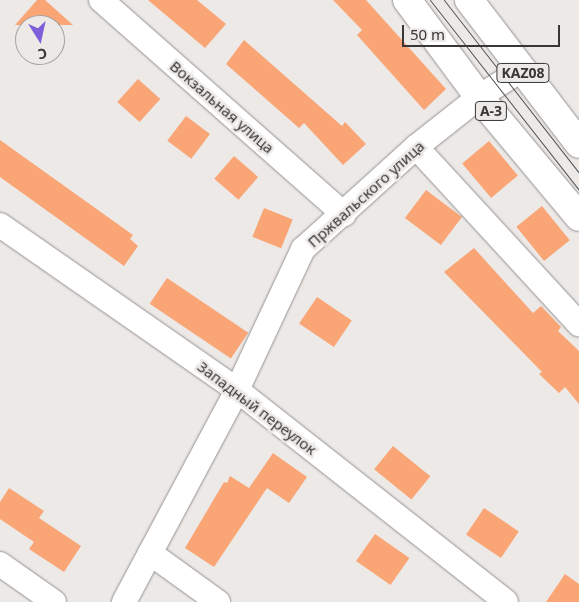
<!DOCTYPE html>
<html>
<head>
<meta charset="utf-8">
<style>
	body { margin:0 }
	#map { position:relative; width:579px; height:602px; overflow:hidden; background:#ece9e7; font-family:"Noto Sans",sans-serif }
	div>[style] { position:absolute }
	.building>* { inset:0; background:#faa575; transform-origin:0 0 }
	.roads { filter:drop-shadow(0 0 1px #959291) drop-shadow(0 0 1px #959291) }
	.street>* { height:24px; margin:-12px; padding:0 12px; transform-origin:12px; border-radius:12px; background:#fff }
	.highway>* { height:28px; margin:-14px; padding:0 14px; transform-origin:14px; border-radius:14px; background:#fff }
	.tram>* { height:1px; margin:-0.5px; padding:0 0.5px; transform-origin:0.5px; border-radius:0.5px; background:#555353 }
	span { translate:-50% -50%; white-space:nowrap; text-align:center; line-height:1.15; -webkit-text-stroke:5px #ece9e7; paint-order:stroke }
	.shield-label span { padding:1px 4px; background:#ece9e7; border:1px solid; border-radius:4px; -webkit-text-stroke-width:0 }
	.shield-label { font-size:14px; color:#383636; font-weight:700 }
	.street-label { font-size:15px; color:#383636 }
	.north { position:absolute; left:15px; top:15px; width:50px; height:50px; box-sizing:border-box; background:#ece9e7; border:1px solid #a4a1a0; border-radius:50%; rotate:170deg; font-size:14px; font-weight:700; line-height:20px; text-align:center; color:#383636 }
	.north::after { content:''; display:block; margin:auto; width:18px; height:22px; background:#7f5fd9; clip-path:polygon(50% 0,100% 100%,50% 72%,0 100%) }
	.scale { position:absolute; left:402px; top:25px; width:158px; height:22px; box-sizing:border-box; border:2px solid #383636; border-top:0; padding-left:6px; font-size:15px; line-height:18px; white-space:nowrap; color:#383636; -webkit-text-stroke:4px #ece9e7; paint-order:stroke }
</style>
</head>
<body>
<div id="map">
	<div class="building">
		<i style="clip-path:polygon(37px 0,45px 0,73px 25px,15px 25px)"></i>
		<i style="clip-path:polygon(148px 0,197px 0,226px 24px,205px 48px)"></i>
		<i style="clip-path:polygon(333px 0,366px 0,446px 89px,424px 110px,357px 35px,362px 30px)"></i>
		<i style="clip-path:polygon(244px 40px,342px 126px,345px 122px,366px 144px,343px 165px,304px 123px,299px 128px,226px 64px)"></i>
		<i style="left:138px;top:79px;width:30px;height:31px;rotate:42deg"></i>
		<i style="left:186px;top:116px;width:30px;height:31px;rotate:37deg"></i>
		<i style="clip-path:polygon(0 140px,133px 235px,130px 239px,138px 246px,124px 266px,0 177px)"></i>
		<i style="left:489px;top:141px;width:45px;height:35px;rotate:50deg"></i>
		<i style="left:234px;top:156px;width:32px;height:30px;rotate:41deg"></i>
		<i style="left:426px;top:190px;width:45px;height:35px;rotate:37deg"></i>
		<i style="left:542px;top:206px;width:44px;height:33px;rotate:51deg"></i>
		<i style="left:264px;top:208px;width:31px;height:31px;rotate:22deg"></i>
		<i style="clip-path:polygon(474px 248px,533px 313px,541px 306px,561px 327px,558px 331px,579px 351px,579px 404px,565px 387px,559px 393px,539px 374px,542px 372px,444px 272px)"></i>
		<i style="left:167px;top:278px;width:98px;height:31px;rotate:34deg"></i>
		<i style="left:317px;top:297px;width:42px;height:32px;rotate:34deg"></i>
		<i style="left:393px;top:446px;width:48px;height:30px;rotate:39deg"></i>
		<i style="clip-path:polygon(273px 453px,307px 477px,289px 503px,267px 488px,214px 567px,185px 548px,224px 482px,227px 483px,230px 476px,249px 488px)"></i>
		<i style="clip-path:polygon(9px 488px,44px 511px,39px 518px,81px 546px,64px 572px,29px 549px,34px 542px,0 519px,0 502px)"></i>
		<i style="left:484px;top:508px;width:42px;height:32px;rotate:34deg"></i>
		<i style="left:375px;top:534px;width:42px;height:33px;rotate:35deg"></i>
		<i style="clip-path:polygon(565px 574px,579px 584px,579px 602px,546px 602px)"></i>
	</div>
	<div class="roads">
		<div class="street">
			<i style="left:101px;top:0;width:324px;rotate:41.4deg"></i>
			<i style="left:416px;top:147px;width:241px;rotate:47.4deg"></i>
			<i style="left:0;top:225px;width:289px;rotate:34.8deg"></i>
			<i style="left:237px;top:390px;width:342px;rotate:38.2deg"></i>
			<i style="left:150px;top:553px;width:84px;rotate:35.8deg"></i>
			<i style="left:0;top:564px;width:66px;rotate:35.1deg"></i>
			<i style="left:124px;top:602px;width:240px;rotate:-61.9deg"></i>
			<i style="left:237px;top:390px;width:156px;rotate:-64.9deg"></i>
			<i style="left:303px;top:249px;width:152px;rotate:-42.1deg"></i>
			<i style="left:416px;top:147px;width:80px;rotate:-38.4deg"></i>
			<i style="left:479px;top:97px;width:50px;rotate:-32.7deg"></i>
		</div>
		<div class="highway">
			<i style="left:407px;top:0;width:121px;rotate:53.4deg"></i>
			<i style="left:479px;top:97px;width:156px;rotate:50.2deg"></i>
			<i style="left:469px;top:0;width:181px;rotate:52.6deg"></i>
		</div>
	</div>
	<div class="tram">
		<i style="left:430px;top:0;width:241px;rotate:51.9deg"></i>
		<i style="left:444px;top:0;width:219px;rotate:52deg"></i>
	</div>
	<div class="shield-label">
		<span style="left:523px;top:73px">KAZ08</span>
		<span style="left:491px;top:111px">А-3</span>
	</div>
	<div class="street-label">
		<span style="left:222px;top:107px;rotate:41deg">Вокзальная улица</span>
		<span style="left:366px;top:194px;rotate:-42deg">Пржвальского улица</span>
		<span style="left:257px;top:408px;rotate:37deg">Западный переулок</span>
	</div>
	<div class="north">С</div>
	<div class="scale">50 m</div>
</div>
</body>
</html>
